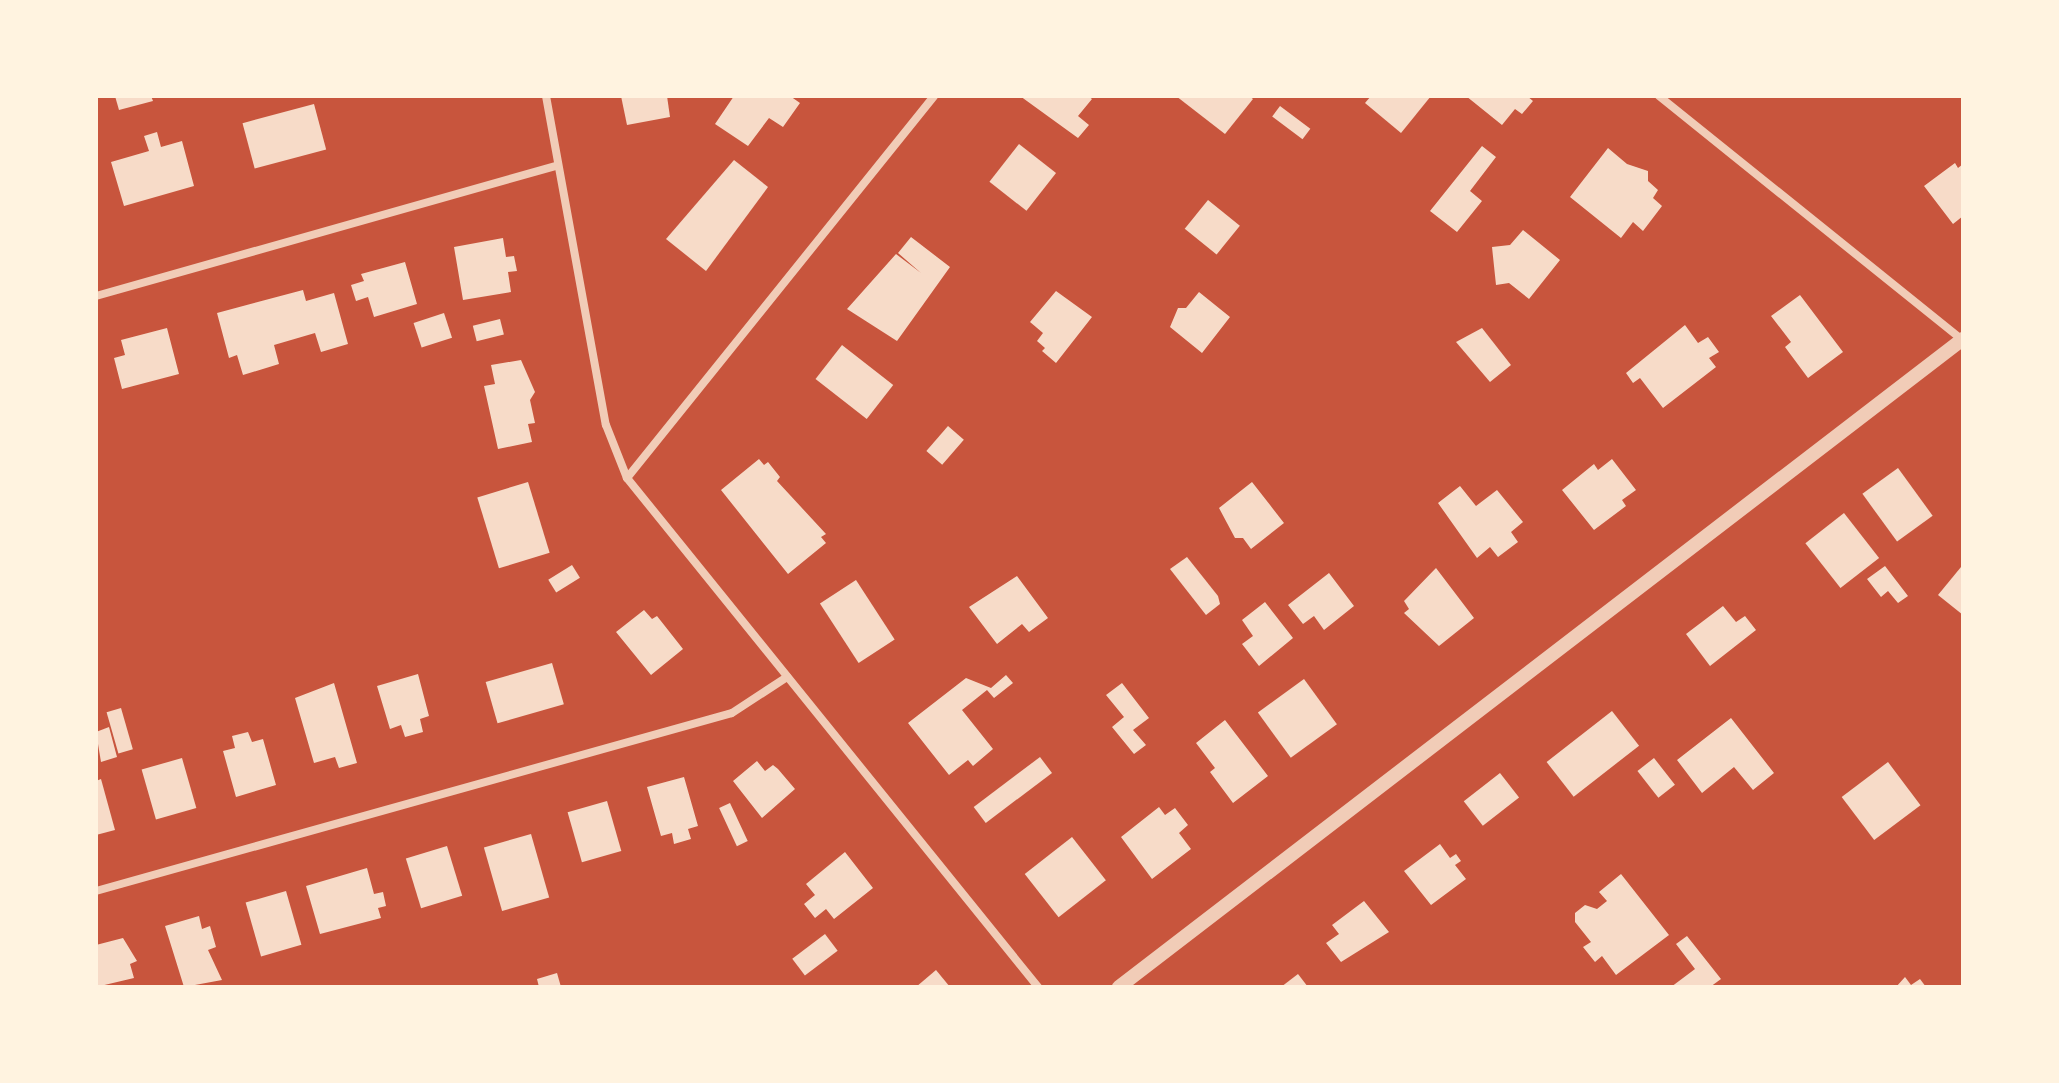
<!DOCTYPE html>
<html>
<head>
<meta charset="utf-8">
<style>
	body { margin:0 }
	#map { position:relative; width:2059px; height:1083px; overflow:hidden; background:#c8553d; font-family:Cabin,sans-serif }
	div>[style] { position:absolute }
	.building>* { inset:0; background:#f7dbc8; transform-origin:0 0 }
	.minor>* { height:8px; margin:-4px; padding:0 4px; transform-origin:4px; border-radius:4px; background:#f1ccb7 }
	.tertiary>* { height:14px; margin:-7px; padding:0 7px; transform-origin:7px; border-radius:7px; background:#f1ccb7 }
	span { translate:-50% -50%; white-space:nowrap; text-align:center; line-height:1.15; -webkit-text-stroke:7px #fff3e0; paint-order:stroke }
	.frame { position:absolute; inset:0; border:98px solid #fff3e0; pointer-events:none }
</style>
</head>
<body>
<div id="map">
	<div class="building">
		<i style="clip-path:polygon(115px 96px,151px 96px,153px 101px,119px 110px)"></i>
		<i style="clip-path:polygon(621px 96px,667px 96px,670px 117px,627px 125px)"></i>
		<i style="clip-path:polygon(734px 96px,790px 96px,800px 103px,783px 127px,769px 118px,748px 146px,715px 124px)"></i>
		<i style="clip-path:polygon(1020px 96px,1088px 96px,1092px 99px,1078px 116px,1089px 125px,1078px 138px)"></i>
		<i style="clip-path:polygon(1176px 96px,1249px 96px,1253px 99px,1225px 134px)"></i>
		<i style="clip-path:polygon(1371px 96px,1431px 96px,1401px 133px,1365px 103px)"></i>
		<i style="clip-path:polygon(1466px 96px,1527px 96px,1533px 101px,1522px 114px,1515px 109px,1502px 125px)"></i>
		<i style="left:314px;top:104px;width:47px;height:74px;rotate:75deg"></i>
		<i style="left:1280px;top:106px;width:38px;height:13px;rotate:37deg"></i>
		<i style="clip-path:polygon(157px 132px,161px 147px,182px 141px,194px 186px,124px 206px,111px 162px,149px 151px,144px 136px)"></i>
		<i style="left:1019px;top:144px;width:47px;height:48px;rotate:38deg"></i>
		<i style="clip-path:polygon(1482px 146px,1496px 157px,1470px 191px,1482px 201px,1457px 232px,1430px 211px)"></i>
		<i style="clip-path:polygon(1608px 148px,1627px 164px,1648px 171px,1648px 181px,1658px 190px,1653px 198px,1662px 206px,1643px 231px,1633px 222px,1621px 238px,1570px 197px)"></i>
		<i style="clip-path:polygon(734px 160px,768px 187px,706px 271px,666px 239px)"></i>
		<i style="clip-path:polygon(1955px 163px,1958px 168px,1963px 164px,1963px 216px,1953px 224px,1924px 186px)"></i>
		<i style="left:1208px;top:200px;width:41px;height:37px;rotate:39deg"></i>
		<i style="clip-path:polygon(1523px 230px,1560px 260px,1529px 299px,1509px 283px,1496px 285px,1492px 247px,1510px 245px)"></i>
		<i style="clip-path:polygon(911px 237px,950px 267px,897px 341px,847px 309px,896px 254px,921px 273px,898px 253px)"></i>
		<i style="clip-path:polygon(503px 238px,506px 257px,514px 256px,517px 271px,508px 272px,511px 292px,463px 300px,454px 247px)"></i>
		<i style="clip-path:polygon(405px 262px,417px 304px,374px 317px,368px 297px,356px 301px,351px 285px,364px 281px,361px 274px)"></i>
		<i style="clip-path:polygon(303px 290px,306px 301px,334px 293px,348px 344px,321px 352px,315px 333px,274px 345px,279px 364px,243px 375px,237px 355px,229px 358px,217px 313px)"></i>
		<i style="clip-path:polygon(1056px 291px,1092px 317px,1056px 363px,1042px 351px,1045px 348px,1037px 341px,1043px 333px,1030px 322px)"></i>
		<i style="clip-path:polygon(1199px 292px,1230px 317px,1202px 353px,1170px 327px,1178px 308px,1186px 308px)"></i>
		<i style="clip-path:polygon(1800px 295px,1843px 352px,1808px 378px,1785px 347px,1791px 342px,1771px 316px)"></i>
		<i style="left:444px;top:313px;width:26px;height:32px;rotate:72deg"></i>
		<i style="left:500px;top:319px;width:16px;height:28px;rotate:76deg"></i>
		<i style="clip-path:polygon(1685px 325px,1698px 343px,1708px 337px,1719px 352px,1709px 358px,1716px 367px,1663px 408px,1640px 378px,1633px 383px,1626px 373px)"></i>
		<i style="clip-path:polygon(167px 328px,179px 374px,122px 389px,114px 358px,125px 355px,121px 340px)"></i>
		<i style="clip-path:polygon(1482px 328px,1511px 365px,1490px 382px,1456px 342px)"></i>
		<i style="left:842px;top:345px;width:65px;height:43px;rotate:38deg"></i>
		<i style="clip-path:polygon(521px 360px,535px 392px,530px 400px,535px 423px,528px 424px,532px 442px,498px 449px,484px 386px,495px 384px,491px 365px)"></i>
		<i style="left:948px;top:426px;width:21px;height:33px;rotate:41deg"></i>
		<i style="clip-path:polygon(759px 459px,764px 465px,768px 462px,780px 477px,777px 481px,826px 534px,821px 537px,826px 543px,788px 574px,721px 490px)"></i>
		<i style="clip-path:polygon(1612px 459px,1636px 490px,1622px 500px,1626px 506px,1594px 530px,1562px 490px,1594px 464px,1598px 470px)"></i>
		<i style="left:1898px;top:468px;width:59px;height:44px;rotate:54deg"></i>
		<i style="left:528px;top:482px;width:74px;height:53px;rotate:73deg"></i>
		<i style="clip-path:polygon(1252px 482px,1284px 523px,1251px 549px,1243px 538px,1235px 538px,1219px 508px)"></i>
		<i style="clip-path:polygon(1460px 486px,1476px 506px,1497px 490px,1523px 522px,1511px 532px,1518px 542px,1498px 557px,1490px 547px,1477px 558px,1438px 503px)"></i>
		<i style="left:1844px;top:513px;width:57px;height:49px;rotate:52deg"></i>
		<i style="clip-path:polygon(1187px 557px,1218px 596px,1220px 604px,1206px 615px,1170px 569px)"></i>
		<i style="left:572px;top:565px;width:15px;height:28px;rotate:58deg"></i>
		<i style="clip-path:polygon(1885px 566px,1908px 596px,1898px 603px,1888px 591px,1881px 597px,1867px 579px)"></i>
		<i style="clip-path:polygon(1961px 567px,1963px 569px,1963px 615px,1938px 595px)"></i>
		<i style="clip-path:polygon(1436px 568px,1474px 618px,1439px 646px,1404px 613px,1409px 609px,1404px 601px)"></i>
		<i style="clip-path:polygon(1329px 573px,1354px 606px,1324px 630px,1314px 616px,1303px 624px,1288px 605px)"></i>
		<i style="clip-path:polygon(1017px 576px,1048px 618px,1029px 632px,1022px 624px,997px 644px,969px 607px)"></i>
		<i style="left:856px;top:580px;width:71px;height:43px;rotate:57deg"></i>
		<i style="clip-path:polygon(1265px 602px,1293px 638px,1259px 666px,1242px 644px,1253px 636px,1242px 620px)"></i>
		<i style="clip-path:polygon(1723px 606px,1736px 622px,1745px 616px,1756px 630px,1710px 666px,1686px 634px)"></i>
		<i style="clip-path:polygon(644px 610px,652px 619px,657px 616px,683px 649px,651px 675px,616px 632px)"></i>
		<i style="left:552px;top:663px;width:43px;height:69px;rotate:74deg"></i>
		<i style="clip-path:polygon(418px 674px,429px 716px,420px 719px,423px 732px,405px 737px,401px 725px,390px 729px,377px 686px)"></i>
		<i style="clip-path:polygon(1006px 675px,1013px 683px,994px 698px,987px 690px,962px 710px,993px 749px,973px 766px,968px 760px,949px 775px,908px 723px,966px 678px,991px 688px)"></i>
		<i style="left:1304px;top:679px;width:56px;height:57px;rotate:54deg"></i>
		<i style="clip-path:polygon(334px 683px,357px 763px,339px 768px,335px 757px,314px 763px,295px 698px)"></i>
		<i style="clip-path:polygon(1122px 683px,1149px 718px,1133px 730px,1146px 745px,1134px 754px,1112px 727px,1124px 717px,1106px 695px)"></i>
		<i style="left:121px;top:708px;width:43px;height:15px;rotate:74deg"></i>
		<i style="left:1612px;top:711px;width:44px;height:83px;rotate:52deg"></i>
		<i style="clip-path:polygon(1731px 718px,1774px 773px,1753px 790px,1734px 767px,1702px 793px,1677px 760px)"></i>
		<i style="clip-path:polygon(1225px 720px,1268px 776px,1233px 803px,1210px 772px,1215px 768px,1196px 743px)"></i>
		<i style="clip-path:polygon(109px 727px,117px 757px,101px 762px,96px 732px)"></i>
		<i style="clip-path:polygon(248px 732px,252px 742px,263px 739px,276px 785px,236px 797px,223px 751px,235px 748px,232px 736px)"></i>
		<i style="left:1040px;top:757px;width:20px;height:83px;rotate:53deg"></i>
		<i style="left:182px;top:758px;width:52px;height:42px;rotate:74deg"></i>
		<i style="left:1654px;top:758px;width:34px;height:21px;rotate:52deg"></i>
		<i style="clip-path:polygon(757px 761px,765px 771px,773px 765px,778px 769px,795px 789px,762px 818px,733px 781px)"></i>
		<i style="left:1888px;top:762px;width:54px;height:58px;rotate:53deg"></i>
		<i style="left:1500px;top:773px;width:31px;height:46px;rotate:52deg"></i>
		<i style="clip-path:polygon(684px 777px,698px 826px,688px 829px,691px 839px,674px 844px,672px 833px,661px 836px,647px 787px)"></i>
		<i style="clip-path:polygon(101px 779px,115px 830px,96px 835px,96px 781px)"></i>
		<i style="left:607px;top:801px;width:52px;height:41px;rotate:74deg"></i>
		<i style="left:730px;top:803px;width:42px;height:12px;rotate:65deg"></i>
		<i style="clip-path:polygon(1159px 807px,1165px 815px,1175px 808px,1188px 825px,1179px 833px,1191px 849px,1152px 879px,1121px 837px)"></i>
		<i style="left:531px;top:834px;width:66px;height:49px;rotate:74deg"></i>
		<i style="left:1072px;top:837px;width:55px;height:60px;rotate:52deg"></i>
		<i style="clip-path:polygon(1440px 844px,1450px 858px,1456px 854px,1461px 861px,1455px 865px,1466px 879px,1431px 905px,1404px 871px)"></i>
		<i style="left:447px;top:846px;width:52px;height:43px;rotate:73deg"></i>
		<i style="clip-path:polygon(845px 852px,873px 888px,834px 919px,826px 909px,815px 918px,804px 904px,815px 895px,806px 884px)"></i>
		<i style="clip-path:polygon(367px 868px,374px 894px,383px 892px,386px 906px,378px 908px,381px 918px,320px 934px,306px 886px)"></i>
		<i style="clip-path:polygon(1621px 874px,1669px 935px,1616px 975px,1602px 956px,1595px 962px,1583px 947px,1591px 942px,1575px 922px,1575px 913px,1585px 905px,1597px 909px,1607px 901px,1599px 892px)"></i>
		<i style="left:286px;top:891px;width:56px;height:42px;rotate:74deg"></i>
		<i style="clip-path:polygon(1364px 901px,1389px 932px,1341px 962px,1326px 943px,1339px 934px,1332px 925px)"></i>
		<i style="clip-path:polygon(199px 916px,202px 929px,210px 926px,216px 947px,208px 950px,222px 980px,184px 987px,165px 926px)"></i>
		<i style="left:825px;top:934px;width:21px;height:41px;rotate:53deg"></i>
		<i style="clip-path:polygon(1687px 936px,1721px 979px,1710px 987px,1671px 987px,1695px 969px,1676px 944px)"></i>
		<i style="clip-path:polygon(123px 938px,137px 961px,130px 964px,134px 978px,96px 987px,96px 945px)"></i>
		<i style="clip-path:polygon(936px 970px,950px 987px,916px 987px)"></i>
		<i style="clip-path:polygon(557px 973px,561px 987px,539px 987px,537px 979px)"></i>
		<i style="clip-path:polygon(1298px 974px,1308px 987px,1281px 987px)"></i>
		<i style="clip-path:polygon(1905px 977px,1911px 985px,1920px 979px,1926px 987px,1896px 987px)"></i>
	</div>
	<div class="minor">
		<i style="left:546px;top:96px;width:334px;rotate:79.7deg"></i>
		<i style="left:606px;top:425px;width:57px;rotate:68.4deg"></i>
		<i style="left:627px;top:478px;width:654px;rotate:51.08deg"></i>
		<i style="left:1659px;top:96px;width:389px;rotate:38.8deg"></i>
		<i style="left:96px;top:296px;width:480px;rotate:-15.8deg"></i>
		<i style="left:627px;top:478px;width:490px;rotate:-51.2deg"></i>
		<i style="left:96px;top:891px;width:660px;rotate:-15.64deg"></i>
		<i style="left:732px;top:713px;width:66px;rotate:-33.2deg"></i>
	</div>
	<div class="tertiary">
		<i style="left:1119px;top:987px;width:1064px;rotate:-37.52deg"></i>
	</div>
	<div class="frame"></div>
</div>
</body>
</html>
